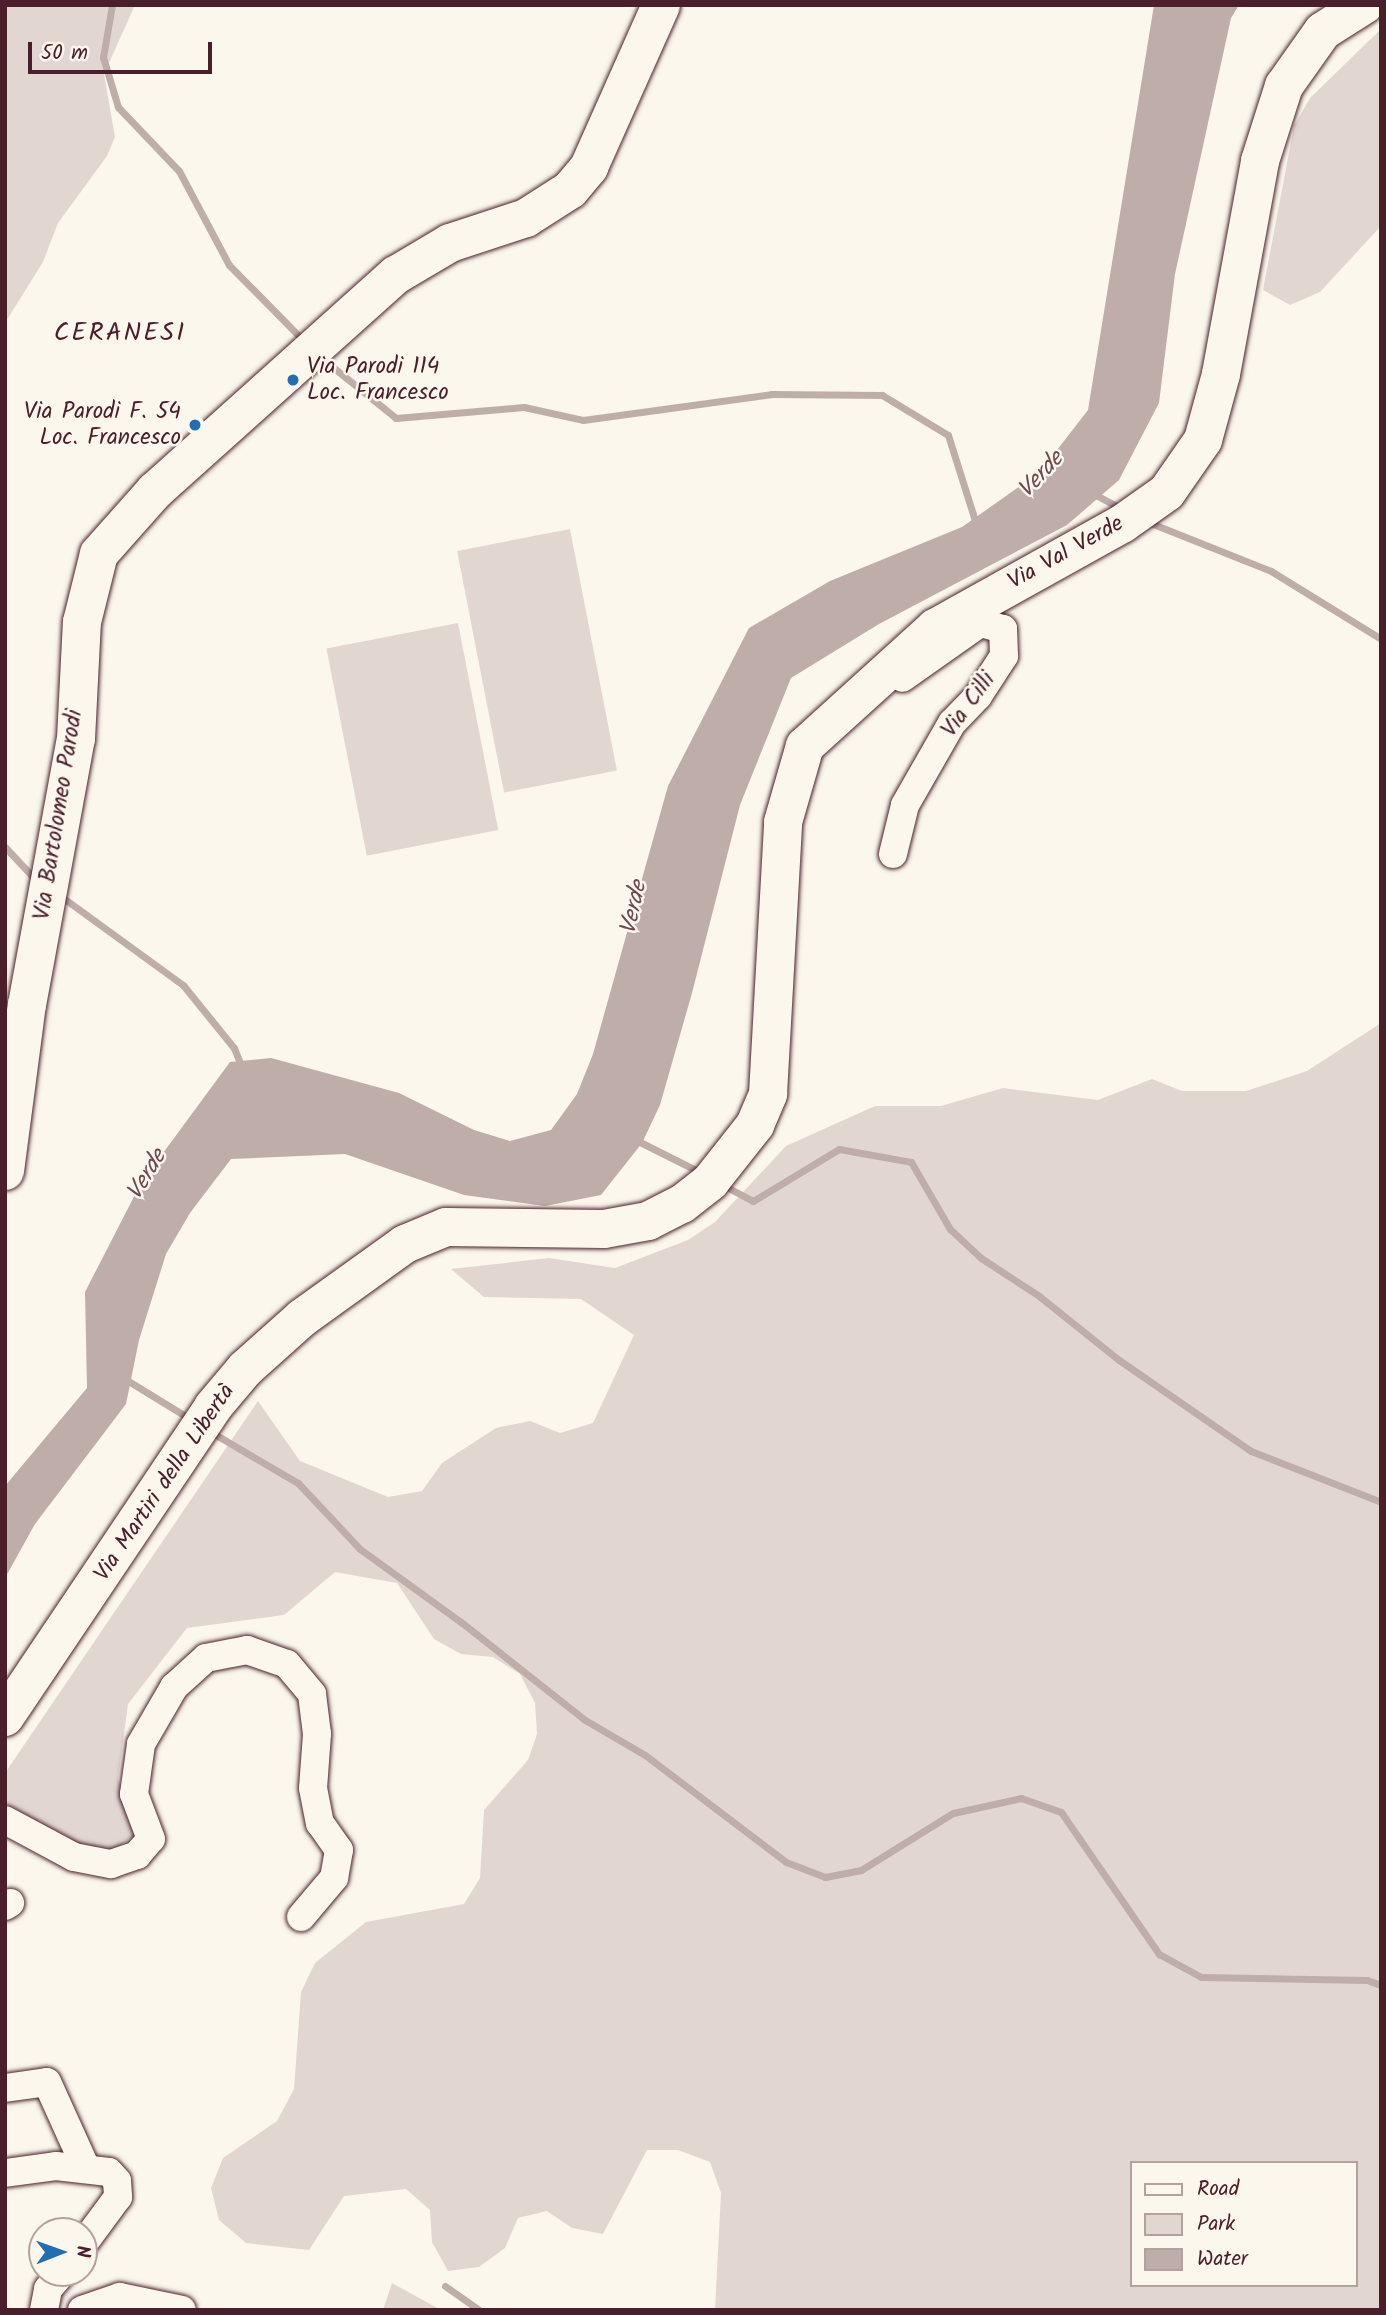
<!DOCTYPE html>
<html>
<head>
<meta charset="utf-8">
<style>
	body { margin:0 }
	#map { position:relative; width:1386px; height:2315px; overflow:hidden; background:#fbf7ec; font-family:Kalam,sans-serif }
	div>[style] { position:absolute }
	.green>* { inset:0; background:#e2d7d0; transform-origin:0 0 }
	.water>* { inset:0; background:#bfadaa }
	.stream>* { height:7px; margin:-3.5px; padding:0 3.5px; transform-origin:3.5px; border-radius:3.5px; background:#bfadaa }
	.roads { filter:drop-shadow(0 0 2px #4a1f2b) drop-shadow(0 0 2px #4a1f2b) }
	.street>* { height:28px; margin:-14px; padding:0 14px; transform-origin:14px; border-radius:14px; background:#fbf7ec }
	.secondary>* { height:38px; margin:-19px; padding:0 19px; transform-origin:19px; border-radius:19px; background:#fbf7ec }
	.dots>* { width:19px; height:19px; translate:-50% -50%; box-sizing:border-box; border:4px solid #fbf7ec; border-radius:50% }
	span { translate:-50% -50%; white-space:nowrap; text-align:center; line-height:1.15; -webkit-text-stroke:5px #fbf7ec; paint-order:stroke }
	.poi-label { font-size:23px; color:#4a1f2b }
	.left { translate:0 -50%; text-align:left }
	.right { translate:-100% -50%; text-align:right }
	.street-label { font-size:23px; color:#4a1f2b }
	.water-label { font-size:24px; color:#6d4a51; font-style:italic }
	.quarter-label { font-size:26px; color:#4a1f2b; letter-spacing:2px }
	.frame { position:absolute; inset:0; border:7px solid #4a1f2b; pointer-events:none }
	.legend { position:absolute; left:1130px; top:2161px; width:228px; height:126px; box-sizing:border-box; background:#fbf7ec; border:2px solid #b4a19f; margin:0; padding:9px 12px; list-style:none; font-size:21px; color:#4a1f2b }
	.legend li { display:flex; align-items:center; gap:14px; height:35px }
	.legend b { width:35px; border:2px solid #b4a19f }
	.north { position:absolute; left:28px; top:2217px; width:70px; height:70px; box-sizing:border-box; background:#fbf7ec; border:2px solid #b4a19f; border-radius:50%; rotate:89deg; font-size:19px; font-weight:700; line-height:28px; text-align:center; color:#4a1f2b }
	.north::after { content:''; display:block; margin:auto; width:24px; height:32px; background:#1f6fb2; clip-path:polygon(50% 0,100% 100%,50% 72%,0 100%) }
	.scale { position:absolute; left:28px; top:42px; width:184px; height:32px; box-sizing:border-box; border:4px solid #4a1f2b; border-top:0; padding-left:9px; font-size:21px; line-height:24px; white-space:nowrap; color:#4a1f2b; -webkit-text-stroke:5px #fbf7ec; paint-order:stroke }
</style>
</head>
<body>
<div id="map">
	<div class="green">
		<i style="clip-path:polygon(5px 5px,135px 5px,104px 74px,115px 137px,107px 156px,58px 223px,43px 262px,5px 323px)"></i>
		<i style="clip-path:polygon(1381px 29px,1381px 226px,1320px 292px,1290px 305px,1263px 290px,1294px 126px,1310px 98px)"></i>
		<i style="left:570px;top:529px;width:246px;height:115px;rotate:79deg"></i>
		<i style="left:458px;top:623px;width:211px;height:134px;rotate:79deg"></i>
		<i style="clip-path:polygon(evenodd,1381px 1023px,1381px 2310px,715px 2310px,721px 2193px,710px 2162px,678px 2150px,647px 2150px,603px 2234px,572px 2228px,547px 2211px,518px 2218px,505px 2248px,479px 2267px,448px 2271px,432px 2242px,430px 2210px,406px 2189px,344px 2196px,309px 2250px,246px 2243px,219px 2220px,211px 2188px,223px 2158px,277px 2121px,294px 2089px,301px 1992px,315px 1963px,366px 1922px,464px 1904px,480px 1878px,484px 1810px,528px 1760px,537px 1734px,535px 1703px,520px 1674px,493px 1657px,461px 1654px,434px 1639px,397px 1583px,335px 1572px,284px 1615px,187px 1628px,128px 1704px,118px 1779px,138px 1833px,112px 1851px,82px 1847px,5px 1803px,5px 1773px,258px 1401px,300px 1461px,388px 1497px,422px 1491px,442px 1463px,496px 1428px,530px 1421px,560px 1433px,593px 1423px,634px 1335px,581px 1299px,484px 1297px,451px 1269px,549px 1258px,615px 1268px,688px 1240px,715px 1222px,786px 1146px,875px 1106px,941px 1106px,1003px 1088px,1098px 1100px,1152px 1079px,1182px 1091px,1246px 1091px,1307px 1071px,1381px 1023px,1132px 2163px,1356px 2163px,1356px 2285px,1132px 2285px,1132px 2163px)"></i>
		<i style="clip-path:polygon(392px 2283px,441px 2310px,383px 2310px)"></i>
	</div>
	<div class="water">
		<i style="clip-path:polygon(1154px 5px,1239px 5px,1231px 18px,1175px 274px,1159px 403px,1119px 480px,1067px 525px,879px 624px,791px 678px,740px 805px,692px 993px,660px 1105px,642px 1143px,601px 1195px,545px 1206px,464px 1195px,345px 1154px,231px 1159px,190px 1213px,166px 1254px,139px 1340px,126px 1404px,35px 1524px,5px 1578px,5px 1486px,87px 1388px,85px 1292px,141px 1183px,230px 1062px,271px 1058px,399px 1093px,474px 1130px,510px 1141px,551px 1130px,577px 1094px,593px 1054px,668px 786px,749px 628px,830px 581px,962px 527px,1040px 472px,1088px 410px)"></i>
	</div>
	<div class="stream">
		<i style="left:112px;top:5px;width:53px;rotate:99.8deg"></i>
		<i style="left:103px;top:57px;width:52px;rotate:73.3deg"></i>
		<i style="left:118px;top:107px;width:88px;rotate:46.4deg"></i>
		<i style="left:179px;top:171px;width:106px;rotate:62deg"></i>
		<i style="left:229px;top:265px;width:103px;rotate:45.4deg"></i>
		<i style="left:324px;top:360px;width:92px;rotate:38.9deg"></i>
		<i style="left:396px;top:418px;width:128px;rotate:-4.9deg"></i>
		<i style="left:524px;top:407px;width:60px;rotate:12.4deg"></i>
		<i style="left:583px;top:420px;width:191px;rotate:-7.8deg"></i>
		<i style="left:772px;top:394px;width:110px;rotate:0.5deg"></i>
		<i style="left:882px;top:395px;width:77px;rotate:31.2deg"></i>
		<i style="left:948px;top:435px;width:93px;rotate:72.5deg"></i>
		<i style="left:1092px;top:493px;width:34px;rotate:28deg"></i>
		<i style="left:1148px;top:522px;width:132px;rotate:21.7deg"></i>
		<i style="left:1271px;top:571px;width:129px;rotate:31.7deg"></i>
		<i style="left:5px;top:847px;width:41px;rotate:47deg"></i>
		<i style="left:66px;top:900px;width:145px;rotate:36deg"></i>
		<i style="left:183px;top:985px;width:81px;rotate:51deg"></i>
		<i style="left:234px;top:1048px;width:22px;rotate:68deg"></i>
		<i style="left:634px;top:1139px;width:76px;rotate:26.6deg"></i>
		<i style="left:721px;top:1184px;width:36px;rotate:28deg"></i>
		<i style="left:753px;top:1201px;width:100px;rotate:-31.2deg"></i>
		<i style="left:839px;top:1149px;width:73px;rotate:10.2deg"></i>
		<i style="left:911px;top:1162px;width:78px;rotate:59.8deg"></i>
		<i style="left:950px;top:1229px;width:42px;rotate:43.1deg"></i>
		<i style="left:981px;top:1258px;width:69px;rotate:33.2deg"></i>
		<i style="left:1039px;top:1296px;width:102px;rotate:38.7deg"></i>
		<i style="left:1119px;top:1360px;width:160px;rotate:34.6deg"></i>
		<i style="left:1251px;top:1451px;width:140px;rotate:21.4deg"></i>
		<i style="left:125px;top:1379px;width:79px;rotate:31.5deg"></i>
		<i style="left:211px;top:1432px;width:101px;rotate:30.4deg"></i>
		<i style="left:298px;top:1483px;width:91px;rotate:46.8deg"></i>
		<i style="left:360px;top:1549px;width:125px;rotate:35.9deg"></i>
		<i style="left:461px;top:1622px;width:158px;rotate:38.3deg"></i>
		<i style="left:585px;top:1720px;width:69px;rotate:30.3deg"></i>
		<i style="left:645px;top:1755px;width:177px;rotate:37.2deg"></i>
		<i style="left:786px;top:1862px;width:42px;rotate:21deg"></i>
		<i style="left:825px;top:1877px;width:37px;rotate:-11deg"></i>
		<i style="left:861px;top:1870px;width:108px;rotate:-31.8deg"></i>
		<i style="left:953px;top:1813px;width:70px;rotate:-12.4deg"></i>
		<i style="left:1021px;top:1798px;width:42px;rotate:19.3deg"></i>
		<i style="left:1061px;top:1812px;width:173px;rotate:55.4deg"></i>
		<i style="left:1159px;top:1954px;width:48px;rotate:28.7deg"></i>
		<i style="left:1201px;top:1977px;width:166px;rotate:1deg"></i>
		<i style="left:1367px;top:1980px;width:15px;rotate:20deg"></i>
		<i style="left:445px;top:2286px;width:42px;rotate:35.2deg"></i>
	</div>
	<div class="roads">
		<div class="street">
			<i style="left:893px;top:854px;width:50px;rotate:-76.2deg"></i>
			<i style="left:905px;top:805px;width:95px;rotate:-60.2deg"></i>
			<i style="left:952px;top:723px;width:37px;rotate:-46deg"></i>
			<i style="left:978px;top:696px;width:48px;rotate:-57deg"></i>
			<i style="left:1004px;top:656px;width:27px;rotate:-92deg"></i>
			<i style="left:1003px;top:629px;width:24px;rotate:-165deg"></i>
			<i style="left:980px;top:623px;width:95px;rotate:144.8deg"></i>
			<i style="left:5px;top:1820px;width:78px;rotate:28.2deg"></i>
			<i style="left:74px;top:1857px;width:38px;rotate:11deg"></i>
			<i style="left:111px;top:1864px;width:28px;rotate:-19deg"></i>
			<i style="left:137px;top:1855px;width:21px;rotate:-49deg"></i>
			<i style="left:151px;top:1839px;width:48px;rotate:-110.7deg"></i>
			<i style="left:134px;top:1794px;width:50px;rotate:-82deg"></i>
			<i style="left:141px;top:1744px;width:66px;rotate:-59.9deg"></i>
			<i style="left:174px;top:1687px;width:43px;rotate:-42.2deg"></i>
			<i style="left:206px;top:1658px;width:42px;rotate:-11deg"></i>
			<i style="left:247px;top:1650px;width:42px;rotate:19.3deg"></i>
			<i style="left:287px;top:1664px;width:39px;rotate:50deg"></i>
			<i style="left:312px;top:1694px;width:40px;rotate:82.9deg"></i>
			<i style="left:317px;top:1734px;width:54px;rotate:94.2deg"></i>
			<i style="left:313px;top:1788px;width:36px;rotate:79deg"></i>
			<i style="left:320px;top:1823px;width:33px;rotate:55deg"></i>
			<i style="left:339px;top:1850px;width:28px;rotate:100deg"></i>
			<i style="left:334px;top:1878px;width:51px;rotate:130.2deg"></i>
			<i style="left:5px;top:1906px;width:6px;rotate:-31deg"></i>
			<i style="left:5px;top:2088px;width:42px;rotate:-8.1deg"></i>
			<i style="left:47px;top:2082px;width:92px;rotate:65.7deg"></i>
			<i style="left:5px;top:2173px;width:51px;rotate:-7.8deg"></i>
			<i style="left:56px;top:2166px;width:53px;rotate:6.5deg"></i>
			<i style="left:109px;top:2172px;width:12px;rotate:48deg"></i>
			<i style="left:117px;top:2181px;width:16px;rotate:86deg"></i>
			<i style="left:118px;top:2197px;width:57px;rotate:126.5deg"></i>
			<i style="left:44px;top:2310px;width:21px;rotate:-79deg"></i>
			<i style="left:48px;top:2289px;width:21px;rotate:-49deg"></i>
			<i style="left:82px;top:2310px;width:40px;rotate:-18.9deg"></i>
			<i style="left:120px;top:2297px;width:63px;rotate:11.8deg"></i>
		</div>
		<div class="secondary">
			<i style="left:5px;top:1171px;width:167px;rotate:-82.5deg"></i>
			<i style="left:27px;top:1005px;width:270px;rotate:-79.6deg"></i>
			<i style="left:76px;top:739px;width:117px;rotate:-87.1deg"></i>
			<i style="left:82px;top:622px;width:70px;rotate:-76deg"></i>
			<i style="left:99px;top:554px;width:84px;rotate:-48.4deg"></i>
			<i style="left:155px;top:491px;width:324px;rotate:-41.9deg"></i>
			<i style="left:396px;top:275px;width:63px;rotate:-30.7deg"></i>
			<i style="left:450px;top:243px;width:80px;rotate:-18.2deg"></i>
			<i style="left:526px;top:218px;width:52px;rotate:-32.5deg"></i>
			<i style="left:570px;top:190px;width:30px;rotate:-50deg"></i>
			<i style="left:589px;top:167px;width:177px;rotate:-66deg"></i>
			<i style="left:5px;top:1717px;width:373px;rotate:-56.1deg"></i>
			<i style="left:213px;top:1407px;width:50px;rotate:-49.9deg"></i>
			<i style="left:245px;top:1369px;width:76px;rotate:-41.8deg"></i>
			<i style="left:302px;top:1318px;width:127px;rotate:-35.7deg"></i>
			<i style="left:405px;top:1244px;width:44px;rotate:-22.5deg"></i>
			<i style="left:446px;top:1227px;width:158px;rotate:0.7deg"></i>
			<i style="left:604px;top:1229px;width:45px;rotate:-10.3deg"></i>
			<i style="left:648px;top:1221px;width:38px;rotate:-27deg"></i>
			<i style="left:682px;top:1204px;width:36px;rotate:-38deg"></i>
			<i style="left:710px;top:1182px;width:73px;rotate:-51.7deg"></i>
			<i style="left:755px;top:1125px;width:34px;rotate:-67deg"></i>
			<i style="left:768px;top:1094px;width:272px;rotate:-86.8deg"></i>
			<i style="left:783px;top:822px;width:79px;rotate:-73.9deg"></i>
			<i style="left:805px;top:746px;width:176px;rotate:-42.2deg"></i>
			<i style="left:935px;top:628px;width:214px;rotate:-29.1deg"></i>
			<i style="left:1122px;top:524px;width:55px;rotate:-35.4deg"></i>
			<i style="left:1167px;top:492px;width:63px;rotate:-55.3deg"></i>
			<i style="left:1203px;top:440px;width:68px;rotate:-74.7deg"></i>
			<i style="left:1221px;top:374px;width:217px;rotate:-79.6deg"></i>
			<i style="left:1260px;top:161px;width:79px;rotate:-72.3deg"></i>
			<i style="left:1284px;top:86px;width:67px;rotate:-54.7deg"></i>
			<i style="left:1323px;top:31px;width:49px;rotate:-32.4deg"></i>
		</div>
	</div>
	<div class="dots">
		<i style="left:293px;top:380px;background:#1f6fb2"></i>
		<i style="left:195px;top:425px;background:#1f6fb2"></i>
	</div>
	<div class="poi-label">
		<span class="left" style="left:307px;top:380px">Via Parodi 114<br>Loc. Francesco</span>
		<span class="right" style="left:181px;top:425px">Via Parodi F. 54<br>Loc. Francesco</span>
	</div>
	<div class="street-label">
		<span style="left:1066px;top:553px;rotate:-29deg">Via Val Verde</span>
		<span style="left:969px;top:705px;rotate:-54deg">Via Cilli</span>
		<span style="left:59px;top:815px;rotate:-81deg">Via Bartolomeo Parodi</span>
		<span style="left:165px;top:1483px;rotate:-56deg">Via Martiri della Libertà</span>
	</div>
	<div class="water-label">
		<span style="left:1041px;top:475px;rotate:-47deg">Verde</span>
		<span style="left:634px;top:908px;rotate:-78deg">Verde</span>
		<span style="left:147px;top:1175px;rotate:-59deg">Verde</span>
	</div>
	<div class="quarter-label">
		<span style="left:120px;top:334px">CERANESI</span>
	</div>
	<div class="frame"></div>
	<ul class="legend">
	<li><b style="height:9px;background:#fbf7ec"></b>Road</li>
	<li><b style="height:19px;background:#e2d7d0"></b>Park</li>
	<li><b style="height:19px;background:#bfadaa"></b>Water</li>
	</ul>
	<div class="north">N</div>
	<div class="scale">50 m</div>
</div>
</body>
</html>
